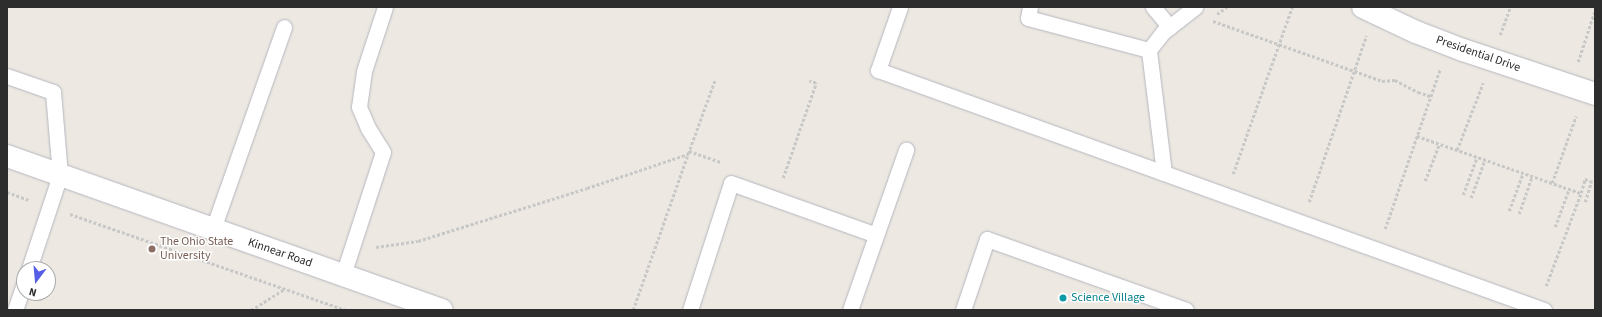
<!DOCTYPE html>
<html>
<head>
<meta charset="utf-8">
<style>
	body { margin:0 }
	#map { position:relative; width:1602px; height:317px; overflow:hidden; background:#ede9e2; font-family:"Source Sans 3",sans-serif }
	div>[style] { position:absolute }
	.path>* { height:2.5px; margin-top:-1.25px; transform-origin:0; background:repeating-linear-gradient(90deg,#c8c8c8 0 3px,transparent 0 5px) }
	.roads { filter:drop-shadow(0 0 1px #b5b6bf) drop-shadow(0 0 1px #b5b6bf) }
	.service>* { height:15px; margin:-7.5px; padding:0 7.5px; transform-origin:7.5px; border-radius:7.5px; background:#fff }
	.minor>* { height:22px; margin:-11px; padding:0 11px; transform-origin:11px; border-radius:11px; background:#fff }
	.dots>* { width:11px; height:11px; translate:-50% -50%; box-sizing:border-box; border:2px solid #fff; border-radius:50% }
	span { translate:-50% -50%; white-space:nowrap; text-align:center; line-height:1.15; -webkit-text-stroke:3px #fff; paint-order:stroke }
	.street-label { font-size:12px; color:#2d2d2d }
	.education-label { font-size:12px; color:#785e54 }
	.left { translate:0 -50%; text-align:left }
	.culture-label { font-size:12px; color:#0d838f }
	.frame { position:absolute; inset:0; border:8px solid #2d2d2d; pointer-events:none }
	.north { position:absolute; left:16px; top:261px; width:40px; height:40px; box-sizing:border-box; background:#fff; border:1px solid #ababab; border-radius:50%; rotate:196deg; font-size:11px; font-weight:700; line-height:16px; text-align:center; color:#2d2d2d }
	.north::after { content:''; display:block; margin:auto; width:14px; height:18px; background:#565ee5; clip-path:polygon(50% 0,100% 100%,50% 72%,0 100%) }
</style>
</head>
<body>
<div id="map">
	<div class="path">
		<i style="left:1217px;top:14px;width:12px;rotate:-35deg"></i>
		<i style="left:1213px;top:21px;width:179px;rotate:19.5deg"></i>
		<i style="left:1382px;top:81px;width:13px;rotate:-4deg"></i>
		<i style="left:1395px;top:80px;width:26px;rotate:28deg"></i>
		<i style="left:1418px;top:92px;width:13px;rotate:18deg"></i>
		<i style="left:1500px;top:35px;width:30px;rotate:-70deg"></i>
		<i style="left:1578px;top:62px;width:55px;rotate:-71.9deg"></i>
		<i style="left:1417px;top:136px;width:174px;rotate:19.2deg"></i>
		<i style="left:1581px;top:193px;width:15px;rotate:-74deg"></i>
		<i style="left:1585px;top:179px;width:11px;rotate:22deg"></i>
		<i style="left:1457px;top:150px;width:72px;rotate:-68.8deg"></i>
		<i style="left:689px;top:151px;width:34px;rotate:19deg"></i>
		<i style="left:1233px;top:174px;width:177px;rotate:-70.5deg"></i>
		<i style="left:783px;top:178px;width:101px;rotate:-70.8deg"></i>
		<i style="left:816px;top:83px;width:7px;rotate:-164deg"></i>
		<i style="left:1425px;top:181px;width:40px;rotate:-69deg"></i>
		<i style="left:1552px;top:183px;width:71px;rotate:-70.3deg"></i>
		<i style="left:7px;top:192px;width:23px;rotate:20deg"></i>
		<i style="left:1463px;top:195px;width:40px;rotate:-69.8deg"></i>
		<i style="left:1471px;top:198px;width:41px;rotate:-70.3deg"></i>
		<i style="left:1309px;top:202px;width:176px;rotate:-71deg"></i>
		<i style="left:1585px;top:202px;width:21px;rotate:-73deg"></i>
		<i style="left:1509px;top:211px;width:40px;rotate:-69.8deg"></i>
		<i style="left:70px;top:214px;width:291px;rotate:19.2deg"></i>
		<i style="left:1519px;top:214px;width:40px;rotate:-71.1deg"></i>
		<i style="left:1555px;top:227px;width:40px;rotate:-69.8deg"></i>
		<i style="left:1385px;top:229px;width:169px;rotate:-71deg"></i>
		<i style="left:376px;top:247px;width:42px;rotate:-8.1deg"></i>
		<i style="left:418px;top:241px;width:177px;rotate:-17.4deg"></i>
		<i style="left:587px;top:188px;width:107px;rotate:-18.6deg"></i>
		<i style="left:688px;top:154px;width:79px;rotate:-70deg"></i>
		<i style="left:1546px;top:286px;width:99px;rotate:-69.4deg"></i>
		<i style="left:251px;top:310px;width:39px;rotate:-32deg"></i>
		<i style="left:633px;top:310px;width:165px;rotate:-70.6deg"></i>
	</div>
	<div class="roads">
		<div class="service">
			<i style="left:900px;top:7px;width:67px;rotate:109.2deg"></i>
			<i style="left:878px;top:70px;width:708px;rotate:19.82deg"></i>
			<i style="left:1030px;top:7px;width:11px;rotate:100deg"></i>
			<i style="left:1028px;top:18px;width:125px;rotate:14.8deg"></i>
			<i style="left:1153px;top:7px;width:26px;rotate:50deg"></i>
			<i style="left:7px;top:76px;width:49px;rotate:19.2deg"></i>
			<i style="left:53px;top:92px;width:83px;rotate:85.2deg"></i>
			<i style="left:60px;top:175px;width:99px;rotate:108.3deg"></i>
			<i style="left:1164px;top:173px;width:124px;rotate:-97deg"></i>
			<i style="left:1149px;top:50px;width:23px;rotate:-52deg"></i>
			<i style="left:1163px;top:32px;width:41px;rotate:-38deg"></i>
			<i style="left:213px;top:229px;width:214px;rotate:-70.6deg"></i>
			<i style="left:343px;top:275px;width:129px;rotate:-72deg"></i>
			<i style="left:383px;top:152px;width:28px;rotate:-122deg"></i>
			<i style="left:368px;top:128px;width:23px;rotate:-113deg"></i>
			<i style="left:359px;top:107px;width:36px;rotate:-82deg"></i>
			<i style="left:364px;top:71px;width:67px;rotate:-71.8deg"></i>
			<i style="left:15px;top:310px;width:28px;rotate:-71deg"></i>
			<i style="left:690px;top:310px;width:133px;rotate:-72.1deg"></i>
			<i style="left:731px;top:183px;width:154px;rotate:19.7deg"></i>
			<i style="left:850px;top:310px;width:170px;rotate:-70.7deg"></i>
			<i style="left:963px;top:310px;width:75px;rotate:-71.3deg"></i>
			<i style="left:987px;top:239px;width:211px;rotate:19.6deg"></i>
		</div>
		<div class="minor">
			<i style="left:1363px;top:7px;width:59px;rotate:25.3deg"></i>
			<i style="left:1416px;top:32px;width:50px;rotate:21deg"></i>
			<i style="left:1463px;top:50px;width:139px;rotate:18.4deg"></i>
			<i style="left:7px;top:156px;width:461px;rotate:19.5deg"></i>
		</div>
	</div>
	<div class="dots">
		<i style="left:152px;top:249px;background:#8d6e63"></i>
		<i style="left:1063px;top:298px;background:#0f9aa8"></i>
	</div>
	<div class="street-label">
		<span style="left:1478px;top:54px;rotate:19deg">Presidential Drive</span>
		<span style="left:280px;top:253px;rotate:19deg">Kinnear Road</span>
	</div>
	<div class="education-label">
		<span class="left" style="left:160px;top:249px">The Ohio State<br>University</span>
	</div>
	<div class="culture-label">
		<span class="left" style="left:1071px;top:298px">Science Village</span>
	</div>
	<div class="frame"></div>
	<div class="north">N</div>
</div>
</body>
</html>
